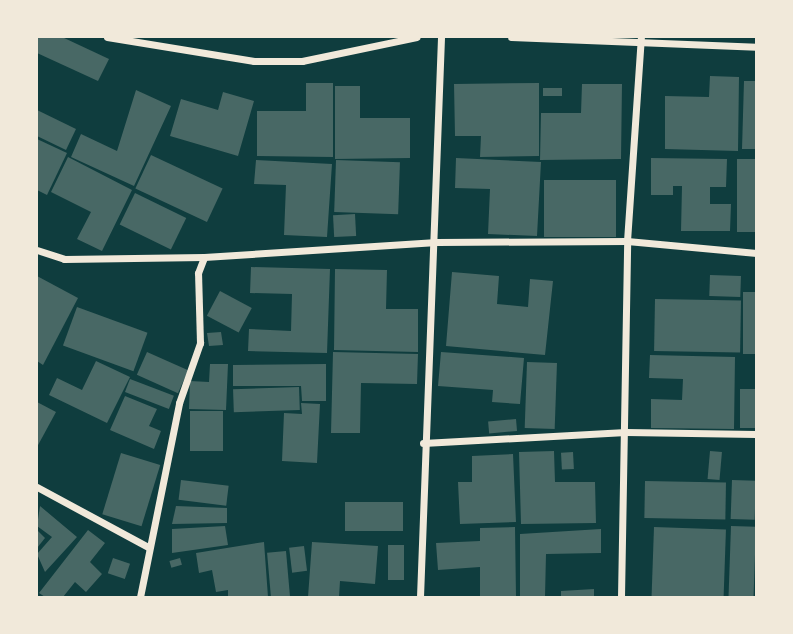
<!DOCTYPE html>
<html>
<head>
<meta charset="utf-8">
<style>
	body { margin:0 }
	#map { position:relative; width:793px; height:634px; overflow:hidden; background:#0f3d3e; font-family:Mulish,sans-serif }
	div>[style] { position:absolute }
	.building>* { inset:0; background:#486865; transform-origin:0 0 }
	.minor>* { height:7px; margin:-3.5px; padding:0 3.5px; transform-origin:3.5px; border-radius:3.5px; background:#f1e9da }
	span { translate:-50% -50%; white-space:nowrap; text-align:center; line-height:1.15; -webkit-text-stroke:5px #f1e9da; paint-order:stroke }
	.frame { position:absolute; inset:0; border:38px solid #f1e9da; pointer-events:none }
</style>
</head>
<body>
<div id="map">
	<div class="building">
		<i style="clip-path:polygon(37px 37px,62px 37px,109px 59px,98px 81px,37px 53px)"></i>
		<i style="clip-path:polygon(710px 76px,739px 77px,738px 151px,665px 149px,665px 96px,709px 97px)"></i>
		<i style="clip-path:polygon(744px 81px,756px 81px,756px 149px,742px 149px)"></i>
		<i style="clip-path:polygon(306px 83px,333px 83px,333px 157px,257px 156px,257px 111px,306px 111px)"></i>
		<i style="clip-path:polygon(539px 83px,539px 156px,480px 157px,481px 136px,455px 136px,454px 84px)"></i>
		<i style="clip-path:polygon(582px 84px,622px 84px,621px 159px,540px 160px,541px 113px,581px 113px)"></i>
		<i style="clip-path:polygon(335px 86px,360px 86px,360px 118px,410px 118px,410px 158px,335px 159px)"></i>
		<i style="left:543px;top:88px;width:19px;height:8px"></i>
		<i style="clip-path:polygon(136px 90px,171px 106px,134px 186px,71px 157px,81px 134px,117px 151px)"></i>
		<i style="clip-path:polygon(223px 92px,254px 101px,238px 156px,170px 136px,181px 99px,218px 110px)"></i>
		<i style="clip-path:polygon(37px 110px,76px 129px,66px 150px,37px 136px)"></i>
		<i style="clip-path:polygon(37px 139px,67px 153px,47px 195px,37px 190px)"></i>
		<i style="left:151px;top:155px;width:79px;height:37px;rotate:25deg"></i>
		<i style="clip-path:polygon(68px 157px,132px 190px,102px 251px,77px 239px,91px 212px,51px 192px)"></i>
		<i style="clip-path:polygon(456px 158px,541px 162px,537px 236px,488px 234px,490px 189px,455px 188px)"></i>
		<i style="clip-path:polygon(651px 158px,727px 159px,726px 187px,710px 187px,710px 204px,731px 204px,730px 231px,681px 231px,682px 186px,673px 186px,673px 195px,651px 195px)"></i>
		<i style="left:737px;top:159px;width:19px;height:73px"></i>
		<i style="clip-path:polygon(256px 160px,332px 164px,327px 237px,284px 235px,286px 185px,254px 184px)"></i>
		<i style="left:336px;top:160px;width:64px;height:52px;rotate:2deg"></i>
		<i style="left:544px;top:180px;width:72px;height:57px"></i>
		<i style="left:135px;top:193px;width:57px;height:35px;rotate:26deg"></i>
		<i style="left:355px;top:214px;width:22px;height:22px;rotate:87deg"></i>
		<i style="clip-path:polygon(251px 267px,330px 269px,327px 353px,248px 351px,249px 329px,291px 331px,292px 294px,250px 293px)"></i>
		<i style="clip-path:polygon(335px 269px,387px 270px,386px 309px,418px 309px,418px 352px,334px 350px)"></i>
		<i style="clip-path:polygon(452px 272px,499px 276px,497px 304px,528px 307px,530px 279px,553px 281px,545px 355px,446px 346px)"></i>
		<i style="left:710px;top:275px;width:31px;height:21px;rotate:2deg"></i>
		<i style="clip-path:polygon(37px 276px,78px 298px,43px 365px,37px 361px)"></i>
		<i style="left:220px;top:291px;width:36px;height:28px;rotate:28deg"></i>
		<i style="left:743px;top:292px;width:13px;height:62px"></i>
		<i style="left:655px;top:299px;width:86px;height:52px;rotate:1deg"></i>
		<i style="left:77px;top:307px;width:75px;height:41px;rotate:20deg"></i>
		<i style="clip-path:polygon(221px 332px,223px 345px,209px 346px,207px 333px)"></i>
		<i style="left:147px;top:352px;width:45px;height:25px;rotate:24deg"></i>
		<i style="clip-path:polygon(333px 352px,418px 354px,417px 384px,361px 383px,360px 433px,331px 433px)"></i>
		<i style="clip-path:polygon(441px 352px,524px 358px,520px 404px,492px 402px,493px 390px,438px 386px)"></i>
		<i style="clip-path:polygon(650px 355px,735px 357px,734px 429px,651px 428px,651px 399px,682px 400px,683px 379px,649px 378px)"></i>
		<i style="clip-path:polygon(96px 361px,130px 377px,107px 423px,49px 395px,57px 378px,82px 390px)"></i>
		<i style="left:527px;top:362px;width:30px;height:66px;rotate:2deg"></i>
		<i style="clip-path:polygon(210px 364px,228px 364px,226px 410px,189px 409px,190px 381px,209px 382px)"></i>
		<i style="clip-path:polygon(326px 364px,326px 401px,302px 401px,301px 386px,233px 386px,233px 365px)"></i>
		<i style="left:130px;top:379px;width:47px;height:14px;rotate:21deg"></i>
		<i style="left:299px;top:387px;width:23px;height:66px;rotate:88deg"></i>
		<i style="left:740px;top:389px;width:16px;height:39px"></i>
		<i style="clip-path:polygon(125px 396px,157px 409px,149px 426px,161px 431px,154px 449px,110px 430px)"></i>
		<i style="clip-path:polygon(37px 402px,56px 412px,37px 447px)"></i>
		<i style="clip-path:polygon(301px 403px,320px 404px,317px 463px,282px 461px,284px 413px,302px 414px)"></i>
		<i style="left:190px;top:411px;width:33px;height:40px"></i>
		<i style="left:516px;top:419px;width:12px;height:28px;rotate:85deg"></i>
		<i style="clip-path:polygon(554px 451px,555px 482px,595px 482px,596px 523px,521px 524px,519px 452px)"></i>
		<i style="left:710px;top:451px;width:12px;height:28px;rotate:5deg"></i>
		<i style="left:573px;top:452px;width:17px;height:12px;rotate:87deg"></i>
		<i style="left:121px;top:453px;width:41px;height:64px;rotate:17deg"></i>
		<i style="clip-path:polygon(513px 454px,516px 522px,460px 524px,458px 482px,472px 482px,472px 456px)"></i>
		<i style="left:181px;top:480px;width:48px;height:20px;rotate:7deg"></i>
		<i style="left:732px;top:480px;width:24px;height:39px;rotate:2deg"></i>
		<i style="left:645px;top:481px;width:81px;height:37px;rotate:1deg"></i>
		<i style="left:403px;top:502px;width:29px;height:58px;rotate:90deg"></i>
		<i style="clip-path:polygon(40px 506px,77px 537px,45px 572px,37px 554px,52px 537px,37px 526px)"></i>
		<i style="clip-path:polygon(176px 506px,227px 508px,227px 523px,172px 524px)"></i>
		<i style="clip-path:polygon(225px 526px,228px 545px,172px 553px,172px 529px)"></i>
		<i style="left:731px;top:526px;width:25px;height:70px;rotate:2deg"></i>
		<i style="clip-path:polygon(515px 527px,516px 597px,480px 597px,480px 567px,438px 570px,436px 543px,480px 541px,480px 528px)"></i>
		<i style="left:654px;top:527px;width:72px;height:69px;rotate:2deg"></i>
		<i style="clip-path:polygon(601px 529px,601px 553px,546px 554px,545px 597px,520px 597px,520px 534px)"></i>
		<i style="clip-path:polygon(37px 530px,45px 538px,37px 548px)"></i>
		<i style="clip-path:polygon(88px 530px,105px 543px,90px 562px,102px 574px,86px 592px,75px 582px,63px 597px,45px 597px,39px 593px)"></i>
		<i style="clip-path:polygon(264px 542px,268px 597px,228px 597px,228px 590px,216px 592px,212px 570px,199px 573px,196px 553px)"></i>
		<i style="clip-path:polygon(312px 542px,378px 546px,375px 584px,340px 581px,339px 597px,308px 597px)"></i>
		<i style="left:388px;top:545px;width:16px;height:35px"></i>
		<i style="left:304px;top:546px;width:25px;height:15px;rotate:83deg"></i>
		<i style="left:286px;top:551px;width:46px;height:19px;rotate:85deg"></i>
		<i style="left:113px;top:558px;width:18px;height:16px;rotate:19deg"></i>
		<i style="left:180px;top:558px;width:7px;height:11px;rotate:74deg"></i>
		<i style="clip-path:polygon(594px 589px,594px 597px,561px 597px,561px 591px)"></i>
	</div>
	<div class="minor">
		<i style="left:107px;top:37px;width:149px;rotate:9.3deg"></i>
		<i style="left:254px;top:61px;width:48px"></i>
		<i style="left:302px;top:61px;width:117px;rotate:-11.8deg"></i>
		<i style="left:511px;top:37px;width:245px;rotate:2.3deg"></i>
		<i style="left:37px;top:250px;width:28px;rotate:18deg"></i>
		<i style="left:64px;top:259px;width:140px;rotate:-0.8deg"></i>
		<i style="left:204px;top:257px;width:233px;rotate:-3.7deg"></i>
		<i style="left:437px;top:242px;width:190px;rotate:-0.3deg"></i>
		<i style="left:627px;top:241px;width:130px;rotate:5.3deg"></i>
		<i style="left:423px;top:443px;width:203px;rotate:-3.1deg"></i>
		<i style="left:626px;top:432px;width:130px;rotate:0.9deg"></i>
		<i style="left:37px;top:487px;width:126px;rotate:28.4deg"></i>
		<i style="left:140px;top:597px;width:198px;rotate:-78.6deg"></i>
		<i style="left:179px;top:403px;width:64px;rotate:-70.7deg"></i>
		<i style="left:200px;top:343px;width:70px;rotate:-91.6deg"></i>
		<i style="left:198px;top:273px;width:17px;rotate:-69deg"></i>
		<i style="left:420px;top:597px;width:560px;rotate:-87.85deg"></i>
		<i style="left:621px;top:597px;width:356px;rotate:-89deg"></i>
		<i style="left:627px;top:241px;width:204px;rotate:-86.1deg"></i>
	</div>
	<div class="frame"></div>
</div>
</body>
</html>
